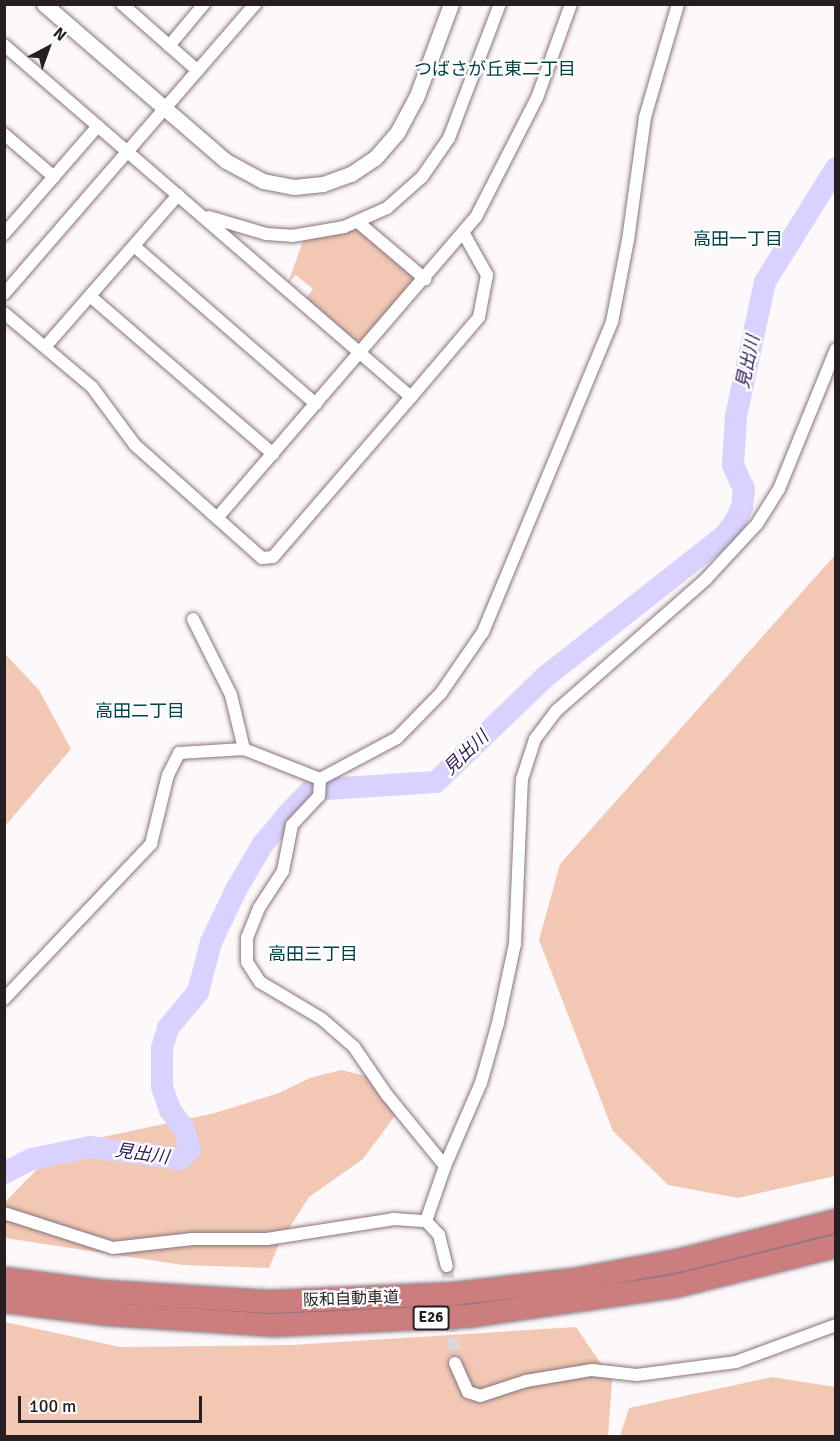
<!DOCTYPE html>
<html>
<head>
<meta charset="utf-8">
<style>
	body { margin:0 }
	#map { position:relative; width:840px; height:1441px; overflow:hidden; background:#fdf8fa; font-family:Signika,"Noto Sans JP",sans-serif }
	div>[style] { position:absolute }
	.green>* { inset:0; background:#f2c8b4 }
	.river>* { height:22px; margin:-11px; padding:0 11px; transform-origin:11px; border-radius:11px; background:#d9d1fe }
	.minor-tunnel>* { height:12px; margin-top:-6px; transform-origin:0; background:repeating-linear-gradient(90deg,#ddd7d9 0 12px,transparent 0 18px) }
	.roads { filter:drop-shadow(0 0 2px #89747d) drop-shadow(0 0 2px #89747d) }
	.minor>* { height:12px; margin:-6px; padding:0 6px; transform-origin:6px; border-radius:6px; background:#fff }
	.tertiary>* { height:15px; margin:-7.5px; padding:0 7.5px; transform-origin:7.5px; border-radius:7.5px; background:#fff }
	.motorway>* { height:22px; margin:-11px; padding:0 11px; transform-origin:11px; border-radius:11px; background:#cc7e7f }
	span { translate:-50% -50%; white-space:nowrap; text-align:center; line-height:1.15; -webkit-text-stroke:4.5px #fff; paint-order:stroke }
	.shield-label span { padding:2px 4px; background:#fff; border:2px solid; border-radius:4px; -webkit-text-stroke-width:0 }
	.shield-label { font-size:15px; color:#261e21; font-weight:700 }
	.street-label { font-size:16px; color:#261e21 }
	.neighbourhood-label { font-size:18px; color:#00424a }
	.water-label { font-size:18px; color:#2e1a59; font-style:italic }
	.frame { position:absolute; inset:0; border:6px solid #261e21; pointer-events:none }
	.north { position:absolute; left:18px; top:18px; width:60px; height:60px; -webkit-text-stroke:4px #fff; paint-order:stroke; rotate:41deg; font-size:16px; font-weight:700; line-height:24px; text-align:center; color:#261e21 }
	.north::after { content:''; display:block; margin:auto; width:21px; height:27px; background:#261e21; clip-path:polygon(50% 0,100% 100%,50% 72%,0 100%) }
	.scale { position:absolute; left:18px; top:1396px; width:184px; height:27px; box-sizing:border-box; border:3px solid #261e21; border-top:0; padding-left:8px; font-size:18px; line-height:21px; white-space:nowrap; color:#261e21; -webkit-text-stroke:4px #fff; paint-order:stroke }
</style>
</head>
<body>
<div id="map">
	<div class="green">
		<i style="clip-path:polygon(353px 230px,362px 232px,412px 276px,413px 282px,363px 340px,355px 340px,306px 298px,313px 289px,296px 275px,288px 283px,303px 241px)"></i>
		<i style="clip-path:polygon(835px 555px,835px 1176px,738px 1198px,668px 1185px,613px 1131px,539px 940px,560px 864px)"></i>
		<i style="clip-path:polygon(5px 654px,39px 690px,71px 749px,5px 826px)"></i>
		<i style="clip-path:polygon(341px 1070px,370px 1077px,397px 1113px,363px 1159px,309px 1197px,279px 1244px,269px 1268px,183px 1265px,5px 1238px,4px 1203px,51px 1155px,103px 1137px,215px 1113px,279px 1093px,310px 1078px)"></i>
		<i style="clip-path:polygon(5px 1322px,120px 1347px,292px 1345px,576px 1327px,612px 1380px,608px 1436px,5px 1436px)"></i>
		<i style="clip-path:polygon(772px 1377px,835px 1387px,835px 1436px,620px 1436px,629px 1408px)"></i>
	</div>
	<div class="river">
		<i style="left:4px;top:1173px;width:31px;rotate:-27deg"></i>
		<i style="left:32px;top:1159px;width:59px;rotate:-11.7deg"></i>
		<i style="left:90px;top:1147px;width:91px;rotate:7.6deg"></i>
		<i style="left:180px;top:1159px;width:13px;rotate:-42deg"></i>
		<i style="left:190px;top:1150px;width:22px;rotate:-106deg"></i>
		<i style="left:184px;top:1129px;width:24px;rotate:-126deg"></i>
		<i style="left:170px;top:1110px;width:24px;rotate:-109deg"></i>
		<i style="left:162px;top:1087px;width:39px;rotate:-90deg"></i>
		<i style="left:162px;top:1048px;width:21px;rotate:-73deg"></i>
		<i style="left:168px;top:1028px;width:47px;rotate:-50.2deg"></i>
		<i style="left:198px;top:992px;width:52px;rotate:-75.4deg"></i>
		<i style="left:211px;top:942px;width:58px;rotate:-64.3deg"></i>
		<i style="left:236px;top:890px;width:53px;rotate:-59.6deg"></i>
		<i style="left:263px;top:844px;width:38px;rotate:-50deg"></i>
		<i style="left:287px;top:815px;width:35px;rotate:-46deg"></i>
		<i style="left:311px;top:790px;width:125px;rotate:-3.7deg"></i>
		<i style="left:436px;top:782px;width:151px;rotate:-43.9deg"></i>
		<i style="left:545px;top:677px;width:228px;rotate:-38.2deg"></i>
		<i style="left:724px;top:536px;width:18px;rotate:-52deg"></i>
		<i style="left:735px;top:522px;width:17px;rotate:-65deg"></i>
		<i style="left:742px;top:507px;width:18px;rotate:-84deg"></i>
		<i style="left:744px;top:489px;width:26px;rotate:-115deg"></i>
		<i style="left:733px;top:465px;width:49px;rotate:-86.5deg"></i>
		<i style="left:736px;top:416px;width:137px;rotate:-77.8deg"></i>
		<i style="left:765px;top:282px;width:134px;rotate:-58.1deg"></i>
	</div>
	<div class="minor-tunnel">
		<i style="left:447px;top:1266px;width:97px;rotate:85.3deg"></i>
	</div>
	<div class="roads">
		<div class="minor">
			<i style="left:122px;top:4px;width:101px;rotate:41.4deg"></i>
			<i style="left:4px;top:45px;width:538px;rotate:40.86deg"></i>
			<i style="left:411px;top:397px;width:211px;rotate:130.8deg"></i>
			<i style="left:273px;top:557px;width:11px;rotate:175deg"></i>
			<i style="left:262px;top:558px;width:170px;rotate:-138.3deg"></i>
			<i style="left:135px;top:445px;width:72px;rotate:-126.6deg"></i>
			<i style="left:92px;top:387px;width:115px;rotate:-139.9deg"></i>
			<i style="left:169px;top:46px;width:55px;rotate:-50.2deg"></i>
			<i style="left:4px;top:134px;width:66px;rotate:40.7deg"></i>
			<i style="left:209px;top:217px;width:59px;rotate:16.6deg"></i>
			<i style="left:266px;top:234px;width:26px;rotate:4deg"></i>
			<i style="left:292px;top:236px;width:53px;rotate:-9.8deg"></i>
			<i style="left:344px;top:227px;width:47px;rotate:-23.8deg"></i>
			<i style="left:387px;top:208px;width:47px;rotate:-41.5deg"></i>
			<i style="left:422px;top:177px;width:47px;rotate:-55.3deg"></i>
			<i style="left:449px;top:138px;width:143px;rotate:-69.2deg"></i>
			<i style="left:359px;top:223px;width:87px;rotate:40.3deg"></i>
			<i style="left:4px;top:234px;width:143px;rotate:-49deg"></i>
			<i style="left:134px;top:246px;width:241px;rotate:41deg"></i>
			<i style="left:4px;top:294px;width:384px;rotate:-49.1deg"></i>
			<i style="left:90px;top:296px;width:242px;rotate:40.8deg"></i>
			<i style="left:45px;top:347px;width:202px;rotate:-48.8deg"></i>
			<i style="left:411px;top:397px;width:105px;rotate:-49.6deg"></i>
			<i style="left:479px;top:317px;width:43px;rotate:-79.2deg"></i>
			<i style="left:487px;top:275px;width:47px;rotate:-119.3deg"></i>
			<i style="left:217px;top:518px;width:397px;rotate:-49.3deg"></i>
			<i style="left:476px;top:217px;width:134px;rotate:-62.9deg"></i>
			<i style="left:537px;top:98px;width:100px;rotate:-70.1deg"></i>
			<i style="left:193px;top:619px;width:85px;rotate:63.4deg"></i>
			<i style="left:231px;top:695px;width:56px;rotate:76.5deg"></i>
			<i style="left:320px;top:779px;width:87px;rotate:-28deg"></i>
			<i style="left:397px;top:738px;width:63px;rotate:-45.6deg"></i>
			<i style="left:441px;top:693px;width:74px;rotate:-55.5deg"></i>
			<i style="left:483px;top:632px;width:336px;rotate:-67.4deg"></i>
			<i style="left:612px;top:322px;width:84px;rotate:-79deg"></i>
			<i style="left:628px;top:240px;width:124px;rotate:-82.1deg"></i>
			<i style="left:645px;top:117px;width:118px;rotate:-73.7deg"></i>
			<i style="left:320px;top:779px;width:17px;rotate:93deg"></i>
			<i style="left:319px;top:796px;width:40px;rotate:133deg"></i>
			<i style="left:292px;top:825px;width:47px;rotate:101.1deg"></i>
			<i style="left:283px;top:871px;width:44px;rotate:123deg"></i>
			<i style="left:259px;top:908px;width:32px;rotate:112deg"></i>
			<i style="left:247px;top:938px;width:24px;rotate:90deg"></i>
			<i style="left:247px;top:962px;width:24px;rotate:57deg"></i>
			<i style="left:260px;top:982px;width:72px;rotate:30.8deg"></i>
			<i style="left:322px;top:1019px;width:43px;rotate:41.2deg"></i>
			<i style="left:354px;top:1047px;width:58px;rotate:55.5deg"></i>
			<i style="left:387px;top:1095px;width:92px;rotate:50.8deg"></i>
			<i style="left:4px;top:999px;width:214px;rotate:-46.5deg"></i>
			<i style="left:151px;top:844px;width:71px;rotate:-76.2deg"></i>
			<i style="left:168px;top:775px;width:25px;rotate:-63deg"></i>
			<i style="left:179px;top:753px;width:65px;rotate:-3.5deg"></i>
			<i style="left:244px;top:749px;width:82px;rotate:21.5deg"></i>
			<i style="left:4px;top:1213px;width:114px;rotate:17.8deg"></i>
			<i style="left:113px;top:1248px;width:80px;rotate:-6.5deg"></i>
			<i style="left:192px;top:1239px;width:75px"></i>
			<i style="left:267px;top:1239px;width:129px;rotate:-8.9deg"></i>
			<i style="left:394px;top:1219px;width:32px;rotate:4deg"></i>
			<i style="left:426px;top:1221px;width:19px;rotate:47deg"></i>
			<i style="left:439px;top:1235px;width:32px;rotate:76deg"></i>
			<i style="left:426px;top:1221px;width:58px;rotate:-70.9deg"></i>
			<i style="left:445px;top:1166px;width:90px;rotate:-66.6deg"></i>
			<i style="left:481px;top:1083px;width:62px;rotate:-74.2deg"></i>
			<i style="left:498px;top:1023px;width:81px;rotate:-77.9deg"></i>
			<i style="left:515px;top:944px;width:165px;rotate:-87.6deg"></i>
			<i style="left:522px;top:779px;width:42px;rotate:-72deg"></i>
			<i style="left:535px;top:739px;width:35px;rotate:-53deg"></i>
			<i style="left:556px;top:711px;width:200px;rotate:-41.3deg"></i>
			<i style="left:706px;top:579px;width:75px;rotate:-47.2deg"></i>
			<i style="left:757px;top:524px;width:41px;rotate:-57.8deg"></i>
			<i style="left:779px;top:489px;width:151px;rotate:-67.8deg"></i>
			<i style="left:455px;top:1363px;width:32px;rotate:66deg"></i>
			<i style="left:468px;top:1392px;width:13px;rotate:18deg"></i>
			<i style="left:480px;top:1396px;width:48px;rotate:-18.1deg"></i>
			<i style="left:526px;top:1381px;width:67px;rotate:-9.5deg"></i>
			<i style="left:592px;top:1370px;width:45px;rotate:6.3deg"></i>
			<i style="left:637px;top:1375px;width:100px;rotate:-7.5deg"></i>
			<i style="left:736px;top:1362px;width:107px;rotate:-20.3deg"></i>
		</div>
		<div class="tertiary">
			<i style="left:44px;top:4px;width:240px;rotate:40.8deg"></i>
			<i style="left:226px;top:161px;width:42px;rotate:28.4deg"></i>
			<i style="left:263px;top:181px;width:32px;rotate:11deg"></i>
			<i style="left:294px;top:187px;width:29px;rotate:-6deg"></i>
			<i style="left:323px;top:184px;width:30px;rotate:-20deg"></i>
			<i style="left:351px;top:174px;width:29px;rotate:-34deg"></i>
			<i style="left:375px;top:158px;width:33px;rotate:-49deg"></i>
			<i style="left:397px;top:133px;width:40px;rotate:-62deg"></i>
			<i style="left:416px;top:98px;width:100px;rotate:-69.6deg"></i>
		</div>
		<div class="motorway">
			<i style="left:4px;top:1279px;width:103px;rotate:7.3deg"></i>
			<i style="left:106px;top:1292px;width:164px;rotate:3.5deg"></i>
			<i style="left:270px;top:1302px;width:183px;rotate:-2.5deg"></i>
			<i style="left:453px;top:1294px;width:122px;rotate:-6.6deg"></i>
			<i style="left:574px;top:1280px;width:110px;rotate:-10.5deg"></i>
			<i style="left:682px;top:1260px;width:159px;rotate:-14.2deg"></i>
			<i style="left:4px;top:1301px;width:105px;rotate:7.1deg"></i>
			<i style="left:108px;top:1314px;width:164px;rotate:3.8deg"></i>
			<i style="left:272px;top:1325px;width:196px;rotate:-2.6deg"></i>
			<i style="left:468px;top:1316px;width:209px;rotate:-8.2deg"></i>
			<i style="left:675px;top:1286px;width:166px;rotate:-14deg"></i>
		</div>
	</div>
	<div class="shield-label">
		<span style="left:431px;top:1318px">E26</span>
	</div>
	<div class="street-label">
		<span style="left:351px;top:1299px;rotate:-2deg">阪和自動車道</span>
	</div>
	<div class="neighbourhood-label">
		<span style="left:495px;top:69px">つばさが丘東二丁目</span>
		<span style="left:738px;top:239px">高田一丁目</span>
		<span style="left:140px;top:711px">高田二丁目</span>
		<span style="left:313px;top:954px">高田三丁目</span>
	</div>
	<div class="water-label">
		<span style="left:748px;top:362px;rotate:-78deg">見出川</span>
		<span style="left:466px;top:753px;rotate:-44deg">見出川</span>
		<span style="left:142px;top:1154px;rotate:8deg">見出川</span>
	</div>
	<div class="frame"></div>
	<div class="north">N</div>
	<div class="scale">100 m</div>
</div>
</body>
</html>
